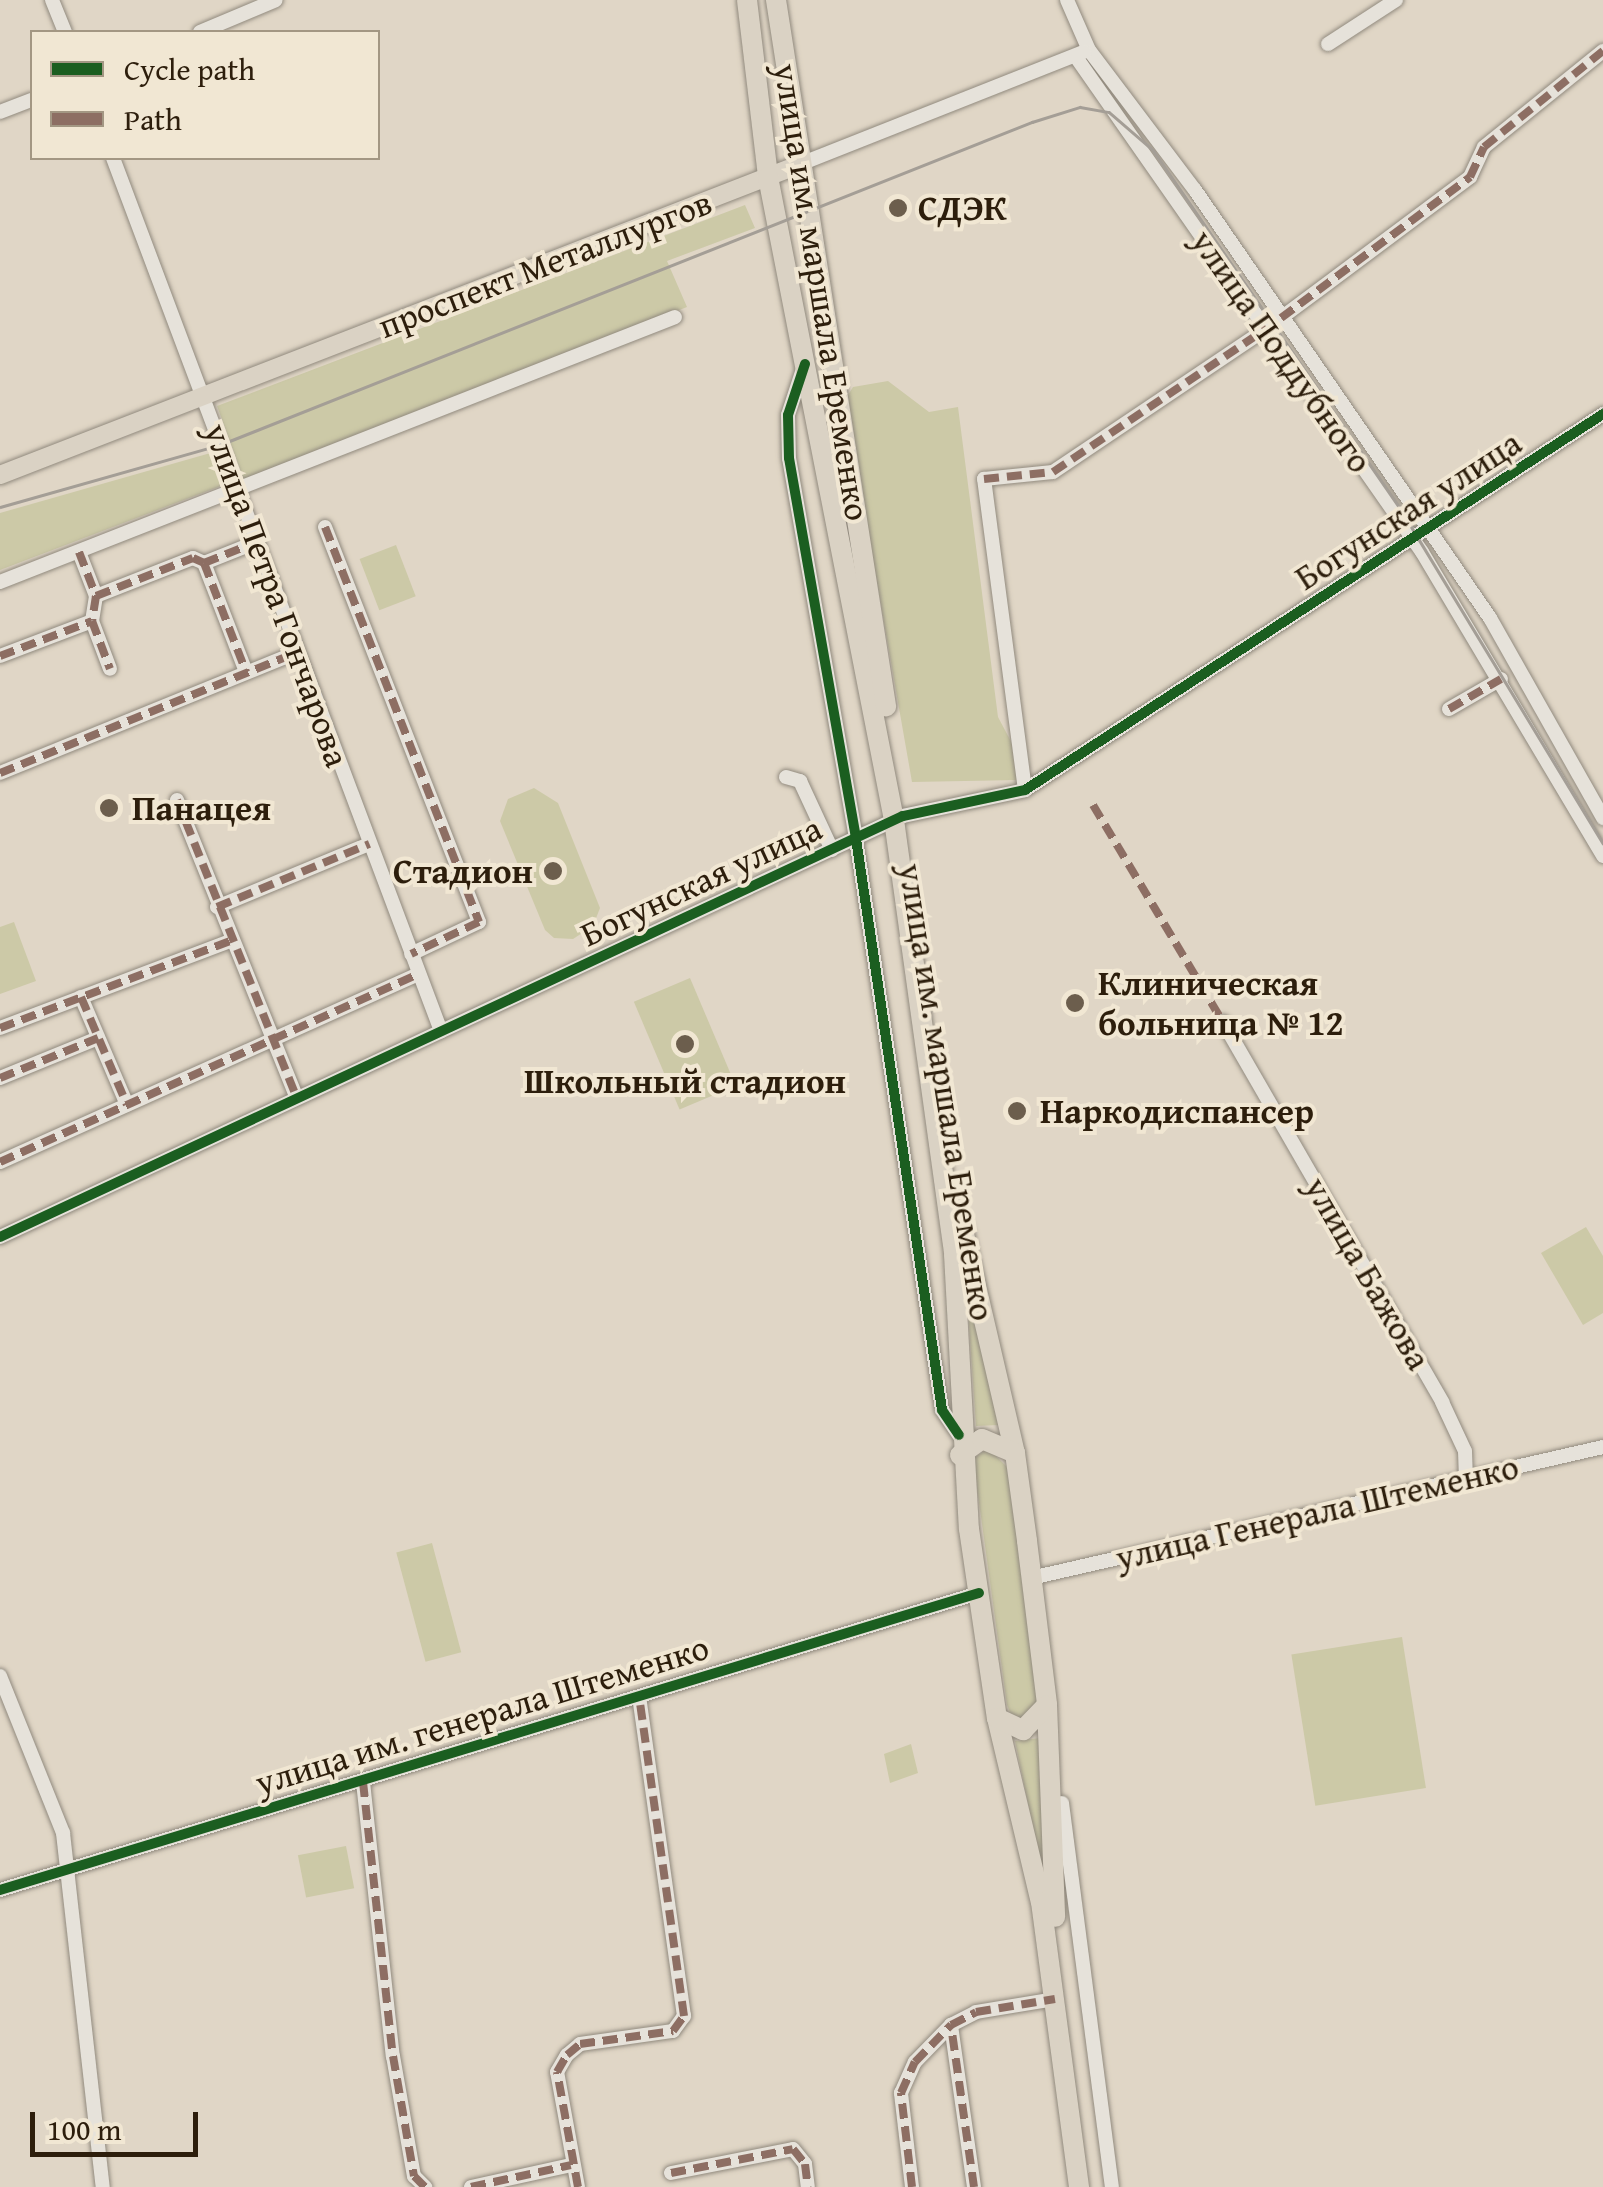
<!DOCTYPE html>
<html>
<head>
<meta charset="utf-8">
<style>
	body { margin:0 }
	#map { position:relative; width:1603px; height:2187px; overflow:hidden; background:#e0d6c6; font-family:"Gentium Book Plus",serif }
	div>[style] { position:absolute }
	.green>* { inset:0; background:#ccc9a7; transform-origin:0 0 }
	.roads { filter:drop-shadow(0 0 2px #918a7e) drop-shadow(0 0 2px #918a7e) }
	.minor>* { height:14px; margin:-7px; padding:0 7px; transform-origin:7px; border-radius:7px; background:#e6e2da }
	.major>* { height:18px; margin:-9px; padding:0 9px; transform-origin:9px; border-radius:9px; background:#dad2c4 }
	.highway>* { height:20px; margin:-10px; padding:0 10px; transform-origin:10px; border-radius:10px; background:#dad2c4 }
	.tram>* { height:2.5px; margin:-1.25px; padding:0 1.25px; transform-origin:1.25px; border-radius:1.25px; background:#a49e96 }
	.quiet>* { height:8px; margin-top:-4px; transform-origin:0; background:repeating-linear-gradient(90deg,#8d6e63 0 15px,transparent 0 23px) }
	.cycleway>* { height:10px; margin:-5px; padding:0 5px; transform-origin:5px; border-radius:5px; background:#1b5e20 }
	.dots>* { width:28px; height:28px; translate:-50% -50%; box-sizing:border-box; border:5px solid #f1e7d3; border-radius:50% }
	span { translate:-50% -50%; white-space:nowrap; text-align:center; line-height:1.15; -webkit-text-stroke:8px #f1e7d3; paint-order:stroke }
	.poi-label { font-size:35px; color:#2d1e0c; font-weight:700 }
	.left { translate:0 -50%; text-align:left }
	.right { translate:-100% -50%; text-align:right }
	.street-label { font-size:35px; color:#2d1e0c }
	.legend { position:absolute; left:30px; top:30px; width:350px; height:130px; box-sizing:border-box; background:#f1e7d3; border:2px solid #a39783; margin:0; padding:12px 18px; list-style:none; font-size:30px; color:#2d1e0c }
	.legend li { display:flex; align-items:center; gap:20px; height:50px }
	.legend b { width:50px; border:2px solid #a39783 }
	.scale { position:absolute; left:30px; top:2112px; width:168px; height:45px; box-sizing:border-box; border:5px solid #2d1e0c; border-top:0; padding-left:12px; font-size:30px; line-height:35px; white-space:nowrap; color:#2d1e0c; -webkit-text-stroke:8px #f1e7d3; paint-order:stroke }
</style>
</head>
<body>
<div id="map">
	<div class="green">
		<i style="clip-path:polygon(745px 205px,755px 228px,667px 261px,687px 307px,244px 480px,217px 406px)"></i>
		<i style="clip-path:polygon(888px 381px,929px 412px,958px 407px,998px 717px,1026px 770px,1017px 780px,912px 782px,845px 400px,853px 387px)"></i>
		<i style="clip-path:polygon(214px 452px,226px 484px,0 570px,0 513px)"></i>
		<i style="left:396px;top:545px;width:55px;height:39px;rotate:69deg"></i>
		<i style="clip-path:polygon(534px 788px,558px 803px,600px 908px,593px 926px,573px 939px,554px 938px,545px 930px,500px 821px,508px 799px)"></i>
		<i style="clip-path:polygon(14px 922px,36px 981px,0 994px,0 927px)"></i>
		<i style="left:690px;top:978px;width:117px;height:61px;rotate:67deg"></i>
		<i style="clip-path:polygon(1586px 1227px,1603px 1256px,1603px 1313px,1583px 1325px,1541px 1253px)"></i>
		<i style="clip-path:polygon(968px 1310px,974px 1310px,998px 1425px,976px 1426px)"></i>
		<i style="clip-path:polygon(988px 1448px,1007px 1467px,1040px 1701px,1025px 1719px,1012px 1717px,1007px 1705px,973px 1459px)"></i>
		<i style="left:432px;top:1543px;width:113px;height:37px;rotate:75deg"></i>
		<i style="left:1402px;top:1637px;width:153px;height:112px;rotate:81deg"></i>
		<i style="clip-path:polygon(1040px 1738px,1046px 1865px,1041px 1867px,1015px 1741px)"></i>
		<i style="clip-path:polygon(911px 1744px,918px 1773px,890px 1783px,884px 1754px)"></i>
		<i style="left:346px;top:1846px;width:43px;height:49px;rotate:79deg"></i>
	</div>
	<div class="roads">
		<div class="minor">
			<i style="left:52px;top:0;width:35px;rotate:68deg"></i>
			<i style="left:1067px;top:0;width:55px;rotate:66.3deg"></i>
			<i style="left:1089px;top:50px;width:176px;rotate:52.9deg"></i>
			<i style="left:1195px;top:190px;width:520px;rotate:55.42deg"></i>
			<i style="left:1490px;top:618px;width:230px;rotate:60.5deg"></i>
			<i style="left:200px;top:32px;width:82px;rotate:-22.8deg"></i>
			<i style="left:1328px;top:44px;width:81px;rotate:-32.9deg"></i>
			<i style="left:1076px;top:57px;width:604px;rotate:55.05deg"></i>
			<i style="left:1422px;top:552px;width:354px;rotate:59.2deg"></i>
			<i style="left:0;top:112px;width:34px;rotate:-21deg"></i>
			<i style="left:113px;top:158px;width:933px;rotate:69.41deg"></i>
			<i style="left:798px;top:165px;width:308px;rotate:-21.6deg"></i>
			<i style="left:1281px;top:318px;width:236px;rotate:-36.7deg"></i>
			<i style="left:1470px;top:177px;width:33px;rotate:-65deg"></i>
			<i style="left:1484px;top:147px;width:153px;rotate:-38.9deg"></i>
			<i style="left:803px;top:369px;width:48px;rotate:108.1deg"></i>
			<i style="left:788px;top:415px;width:43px;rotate:88.7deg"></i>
			<i style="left:789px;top:458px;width:387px;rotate:80deg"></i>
			<i style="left:856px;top:839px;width:577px;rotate:81.43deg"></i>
			<i style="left:942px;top:1410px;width:30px;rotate:56deg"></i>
			<i style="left:325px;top:527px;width:424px;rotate:68.7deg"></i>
			<i style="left:479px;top:922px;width:75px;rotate:154.8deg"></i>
			<i style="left:79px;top:552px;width:47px;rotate:68.9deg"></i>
			<i style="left:96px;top:596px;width:25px;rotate:99deg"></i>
			<i style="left:92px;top:621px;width:51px;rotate:69.4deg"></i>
			<i style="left:204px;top:563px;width:54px;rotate:-21.8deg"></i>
			<i style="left:0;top:582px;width:725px;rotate:-21.43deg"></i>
			<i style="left:96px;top:596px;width:104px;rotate:-21.4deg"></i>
			<i style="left:193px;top:558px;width:12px;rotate:24deg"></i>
			<i style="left:204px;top:563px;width:117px;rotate:68.9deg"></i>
			<i style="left:0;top:656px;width:98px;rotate:-20.8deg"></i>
			<i style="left:1449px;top:709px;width:60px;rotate:-30deg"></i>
			<i style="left:0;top:773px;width:319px;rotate:-22.1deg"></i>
			<i style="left:786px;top:777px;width:15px;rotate:16deg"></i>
			<i style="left:800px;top:781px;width:76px;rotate:65.1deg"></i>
			<i style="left:1025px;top:790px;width:314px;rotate:-97.5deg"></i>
			<i style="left:984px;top:479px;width:69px;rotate:-5.8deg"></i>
			<i style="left:1053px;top:472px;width:258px;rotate:-33.9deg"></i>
			<i style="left:177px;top:800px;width:321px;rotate:68.1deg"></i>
			<i style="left:217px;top:907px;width:165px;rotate:-22.5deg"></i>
			<i style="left:81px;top:997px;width:117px;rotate:66.9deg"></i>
			<i style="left:1223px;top:1022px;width:439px;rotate:60deg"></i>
			<i style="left:1442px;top:1402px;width:54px;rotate:64.9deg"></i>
			<i style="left:1465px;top:1451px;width:27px;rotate:88deg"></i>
			<i style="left:0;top:1028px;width:246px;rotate:-20.7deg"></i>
			<i style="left:0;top:1078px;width:106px;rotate:-22.2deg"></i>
			<i style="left:0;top:1162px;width:459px;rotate:-24.2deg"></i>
			<i style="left:0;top:1237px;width:996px;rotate:-25deg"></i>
			<i style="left:903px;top:816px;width:125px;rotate:-12deg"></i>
			<i style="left:1025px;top:790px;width:690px;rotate:-33.04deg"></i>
			<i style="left:1031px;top:1578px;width:587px;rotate:-12.9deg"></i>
			<i style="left:0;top:1676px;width:169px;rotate:68.1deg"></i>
			<i style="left:63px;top:1833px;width:356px;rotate:83.6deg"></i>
			<i style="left:363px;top:1782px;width:276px;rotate:83.8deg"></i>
			<i style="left:393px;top:2056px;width:122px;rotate:80.1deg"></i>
			<i style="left:414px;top:2176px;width:16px;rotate:45deg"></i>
			<i style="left:1062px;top:1803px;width:387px;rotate:82.6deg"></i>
			<i style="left:0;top:1890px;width:1023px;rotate:-16.88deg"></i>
			<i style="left:671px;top:2173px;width:124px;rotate:-11.1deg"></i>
			<i style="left:793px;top:2149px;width:19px;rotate:51deg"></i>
			<i style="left:805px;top:2164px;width:23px;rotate:83deg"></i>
			<i style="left:471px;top:2187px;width:102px;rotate:-12.4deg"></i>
			<i style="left:578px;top:2187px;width:117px;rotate:-100.3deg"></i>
			<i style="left:557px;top:2072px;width:20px;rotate:-60deg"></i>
			<i style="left:567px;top:2055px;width:17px;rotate:-40deg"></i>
			<i style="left:580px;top:2044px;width:94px;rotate:-8deg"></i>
			<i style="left:673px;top:2031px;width:19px;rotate:-54deg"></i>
			<i style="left:684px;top:2016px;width:322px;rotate:-98deg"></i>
			<i style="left:912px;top:2187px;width:95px;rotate:-96.7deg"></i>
			<i style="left:901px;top:2093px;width:34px;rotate:-66deg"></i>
			<i style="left:915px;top:2062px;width:52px;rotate:-45.8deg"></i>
			<i style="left:974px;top:2187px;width:164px;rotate:-98.1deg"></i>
			<i style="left:951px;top:2025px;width:28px;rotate:-27deg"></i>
			<i style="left:976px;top:2012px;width:80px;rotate:-9.3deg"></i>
		</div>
		<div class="major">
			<i style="left:0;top:475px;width:856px;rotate:-21.23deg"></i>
		</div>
		<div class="highway">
			<i style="left:747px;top:0;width:178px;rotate:83.2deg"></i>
			<i style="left:768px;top:177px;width:655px;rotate:78.91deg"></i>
			<i style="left:894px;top:820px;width:438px;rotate:82.1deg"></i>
			<i style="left:954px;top:1254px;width:275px;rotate:86.9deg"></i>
			<i style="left:969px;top:1529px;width:191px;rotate:81.6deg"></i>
			<i style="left:997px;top:1718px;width:189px;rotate:76.6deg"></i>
			<i style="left:1041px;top:1902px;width:288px;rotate:82.4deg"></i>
			<i style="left:776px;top:0;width:715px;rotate:81.14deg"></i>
			<i style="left:963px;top:1230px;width:229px;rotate:76.9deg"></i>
			<i style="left:1015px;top:1453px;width:89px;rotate:82.2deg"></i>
			<i style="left:1027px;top:1541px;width:165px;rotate:83deg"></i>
			<i style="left:1047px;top:1705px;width:212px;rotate:87.8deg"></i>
			<i style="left:960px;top:1455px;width:27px;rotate:-36deg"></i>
			<i style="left:982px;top:1439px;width:36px;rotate:23deg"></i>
			<i style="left:997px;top:1718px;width:29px;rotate:25deg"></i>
			<i style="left:1023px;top:1730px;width:33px;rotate:-46deg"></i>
		</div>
	</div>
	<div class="tram">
		<i style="left:0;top:507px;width:231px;rotate:-15.8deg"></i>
		<i style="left:222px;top:444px;width:872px;rotate:-21.68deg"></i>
		<i style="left:1032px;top:122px;width:50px;rotate:-17.4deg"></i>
		<i style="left:1080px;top:107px;width:29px;rotate:10deg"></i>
		<i style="left:1109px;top:112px;width:58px;rotate:40.8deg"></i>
		<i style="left:1153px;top:150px;width:441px;rotate:55.4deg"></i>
		<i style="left:1403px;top:513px;width:386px;rotate:58.8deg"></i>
	</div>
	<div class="quiet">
		<i style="left:1281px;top:318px;width:236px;rotate:-36.7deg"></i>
		<i style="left:1470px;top:177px;width:33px;rotate:-65deg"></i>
		<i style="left:1484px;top:147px;width:153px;rotate:-38.9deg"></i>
		<i style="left:984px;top:479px;width:69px;rotate:-5.8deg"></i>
		<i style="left:1053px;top:472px;width:258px;rotate:-33.9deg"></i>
		<i style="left:325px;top:527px;width:424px;rotate:68.7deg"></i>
		<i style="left:479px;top:922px;width:75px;rotate:154.8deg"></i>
		<i style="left:79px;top:552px;width:47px;rotate:68.9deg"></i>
		<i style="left:96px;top:596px;width:25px;rotate:99deg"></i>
		<i style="left:92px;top:621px;width:51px;rotate:69.4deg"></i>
		<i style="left:204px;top:563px;width:54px;rotate:-21.8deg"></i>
		<i style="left:96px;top:596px;width:104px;rotate:-21.4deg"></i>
		<i style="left:193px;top:558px;width:12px;rotate:24deg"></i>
		<i style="left:204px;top:563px;width:117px;rotate:68.9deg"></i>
		<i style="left:0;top:656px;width:98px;rotate:-20.8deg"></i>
		<i style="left:1449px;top:709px;width:60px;rotate:-30deg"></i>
		<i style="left:0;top:773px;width:319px;rotate:-22.1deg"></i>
		<i style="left:177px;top:800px;width:321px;rotate:68.1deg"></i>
		<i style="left:1093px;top:805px;width:253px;rotate:59.1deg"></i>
		<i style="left:217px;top:907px;width:165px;rotate:-22.5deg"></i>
		<i style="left:81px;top:997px;width:117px;rotate:66.9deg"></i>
		<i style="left:0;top:1028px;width:246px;rotate:-20.7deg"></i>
		<i style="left:0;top:1078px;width:106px;rotate:-22.2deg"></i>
		<i style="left:0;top:1162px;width:459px;rotate:-24.2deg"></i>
		<i style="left:363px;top:1782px;width:276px;rotate:83.8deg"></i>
		<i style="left:393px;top:2056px;width:122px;rotate:80.1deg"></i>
		<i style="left:414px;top:2176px;width:16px;rotate:45deg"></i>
		<i style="left:671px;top:2173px;width:124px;rotate:-11.1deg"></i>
		<i style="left:793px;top:2149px;width:19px;rotate:51deg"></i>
		<i style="left:805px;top:2164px;width:23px;rotate:83deg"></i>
		<i style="left:471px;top:2187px;width:102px;rotate:-12.4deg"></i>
		<i style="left:578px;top:2187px;width:117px;rotate:-100.3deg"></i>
		<i style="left:557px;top:2072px;width:20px;rotate:-60deg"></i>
		<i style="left:567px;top:2055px;width:17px;rotate:-40deg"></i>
		<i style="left:580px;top:2044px;width:94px;rotate:-8deg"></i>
		<i style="left:673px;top:2031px;width:19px;rotate:-54deg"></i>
		<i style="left:684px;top:2016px;width:322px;rotate:-98deg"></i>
		<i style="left:912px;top:2187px;width:95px;rotate:-96.7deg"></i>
		<i style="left:901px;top:2093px;width:34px;rotate:-66deg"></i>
		<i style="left:915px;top:2062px;width:52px;rotate:-45.8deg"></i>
		<i style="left:974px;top:2187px;width:164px;rotate:-98.1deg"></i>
		<i style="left:951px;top:2025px;width:28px;rotate:-27deg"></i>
		<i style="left:976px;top:2012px;width:80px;rotate:-9.3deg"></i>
	</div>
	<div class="cycleway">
		<i style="left:805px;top:364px;width:54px;rotate:108.4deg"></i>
		<i style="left:788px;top:415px;width:43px;rotate:88.7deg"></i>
		<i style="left:789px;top:458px;width:387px;rotate:80deg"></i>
		<i style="left:856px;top:839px;width:577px;rotate:81.43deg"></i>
		<i style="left:942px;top:1410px;width:30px;rotate:56deg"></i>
		<i style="left:0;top:1237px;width:996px;rotate:-25deg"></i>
		<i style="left:903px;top:816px;width:125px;rotate:-12deg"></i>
		<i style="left:1025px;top:790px;width:690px;rotate:-33.04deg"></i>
		<i style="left:0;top:1890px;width:1023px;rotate:-16.88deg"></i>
	</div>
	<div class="dots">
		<i style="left:898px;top:208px;background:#6c5e4d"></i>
		<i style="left:109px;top:808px;background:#6c5e4d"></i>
		<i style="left:553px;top:871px;background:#6c5e4d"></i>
		<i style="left:1075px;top:1003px;background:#6c5e4d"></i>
		<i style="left:685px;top:1044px;background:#6c5e4d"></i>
		<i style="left:1017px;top:1111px;background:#6c5e4d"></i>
	</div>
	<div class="poi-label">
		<span class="left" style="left:918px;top:208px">СДЭК</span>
		<span class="left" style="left:132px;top:808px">Панацея</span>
		<span class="right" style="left:533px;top:871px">Стадион</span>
		<span class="left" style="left:1098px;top:1003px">Клиническая<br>больница № 12</span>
		<span style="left:685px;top:1081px">Школьный стадион</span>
		<span class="left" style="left:1040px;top:1111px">Наркодиспансер</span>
	</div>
	<div class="street-label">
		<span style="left:545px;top:264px;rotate:-21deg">проспект Металлургов</span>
		<span style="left:822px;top:292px;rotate:81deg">улица им. маршала Еременко</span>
		<span style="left:1282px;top:351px;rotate:55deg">улица Поддубного</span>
		<span style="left:1408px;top:510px;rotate:-33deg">Богунская улица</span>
		<span style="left:277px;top:595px;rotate:70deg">улица Петра Гончарова</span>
		<span style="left:701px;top:881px;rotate:-25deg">Богунская улица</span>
		<span style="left:947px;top:1092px;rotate:81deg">улица им. маршала Еременко</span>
		<span style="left:1368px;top:1273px;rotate:60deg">улица Бажова</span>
		<span style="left:1317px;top:1512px;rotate:-13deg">улица Генерала Штеменко</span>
		<span style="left:482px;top:1715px;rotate:-17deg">улица им. генерала Штеменко</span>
	</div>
	<ul class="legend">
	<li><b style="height:12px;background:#1b5e20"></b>Cycle path</li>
	<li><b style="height:12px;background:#8d6e63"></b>Path</li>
	</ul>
	<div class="scale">100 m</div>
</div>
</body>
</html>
